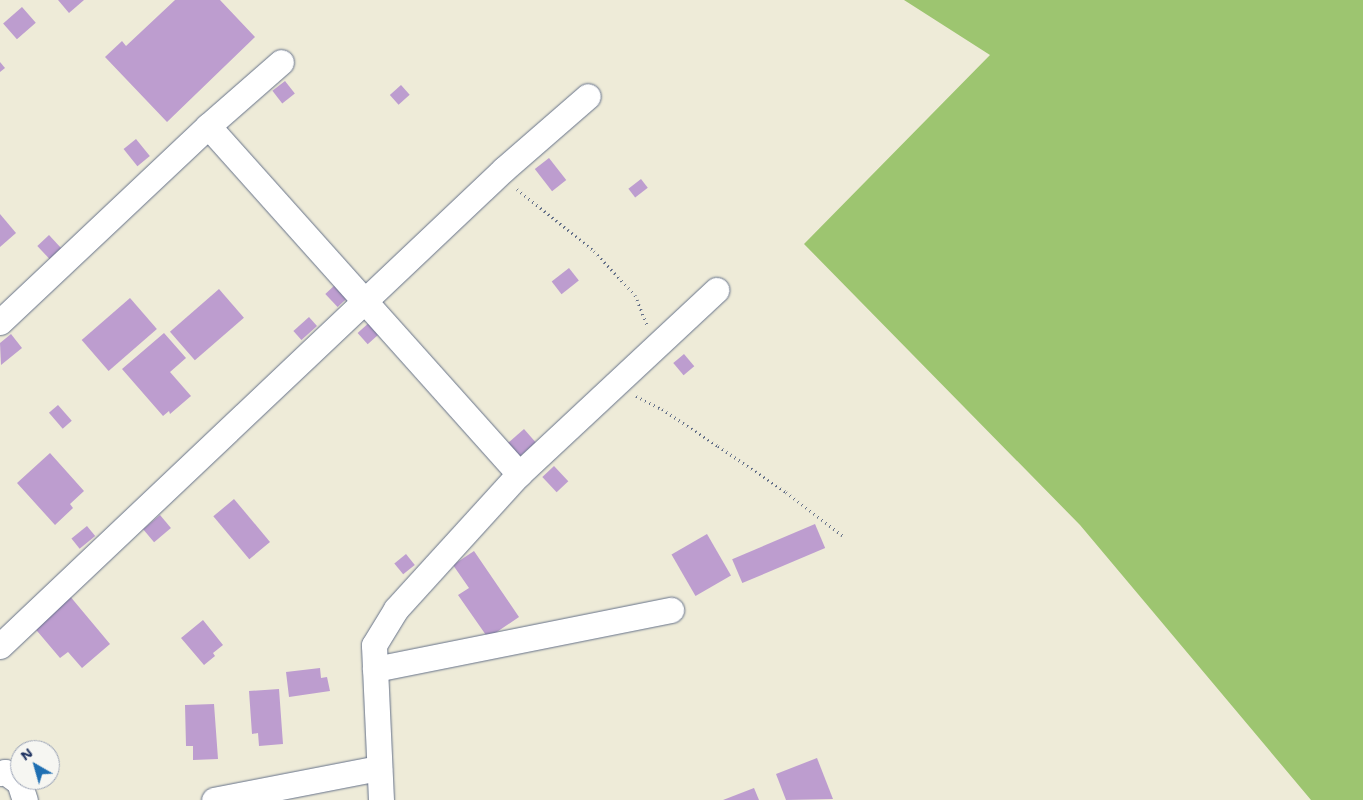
<!DOCTYPE html>
<html>
<head>
<meta charset="utf-8">
<style>
	body { margin:0 }
	#map { position:relative; width:1363px; height:800px; overflow:hidden; background:#eeebd8; font-family:"Shantell Sans",sans-serif }
	div>[style] { position:absolute }
	.green>* { inset:0; background:#9dc570 }
	.building>* { inset:0; background:#bd9dcf; transform-origin:0 0 }
	.path>* { height:3px; margin-top:-1.5px; transform-origin:0; background:repeating-linear-gradient(90deg,#657189 0 1px,transparent 0 5px) }
	.roads { filter:drop-shadow(0 0 1px #657189) drop-shadow(0 0 1px #657189) }
	.street>* { height:25px; margin:-12.5px; padding:0 12.5px; transform-origin:12.5px; border-radius:12.5px; background:#fff }
	span { translate:-50% -50%; white-space:nowrap; text-align:center; line-height:1.15; -webkit-text-stroke:4px #f6f6f2; paint-order:stroke }
	.north { position:absolute; left:10px; top:740px; width:50px; height:50px; box-sizing:border-box; background:#f6f6f2; border:1px solid #9ea6b7; border-radius:50%; rotate:322deg; font-size:14px; font-weight:700; line-height:20px; text-align:center; color:#1b2f5e }
	.north::after { content:''; display:block; margin:auto; width:18px; height:22px; background:#1f6fb2; clip-path:polygon(50% 0,100% 100%,50% 72%,0 100%) }
</style>
</head>
<body>
<div id="map">
	<div class="green">
		<i style="clip-path:polygon(904px 0,1363px 0,1363px 800px,1311px 800px,1080px 525px,804px 244px,990px 55px)"></i>
	</div>
	<div class="building">
		<i style="clip-path:polygon(58px 0,84px 0,69px 13px)"></i>
		<i style="clip-path:polygon(175px 0,220px 0,255px 37px,167px 122px,105px 57px,122px 41px,126px 46px)"></i>
		<i style="left:22px;top:7px;width:21px;height:25px;rotate:49deg"></i>
		<i style="clip-path:polygon(0 62px,5px 68px,0 72px)"></i>
		<i style="left:285px;top:81px;width:16px;height:16px;rotate:52deg"></i>
		<i style="left:401px;top:85px;width:13px;height:15px;rotate:48deg"></i>
		<i style="left:136px;top:139px;width:22px;height:16px;rotate:51deg"></i>
		<i style="left:549px;top:158px;width:28px;height:18px;rotate:52deg"></i>
		<i style="left:641px;top:179px;width:11px;height:16px;rotate:52deg"></i>
		<i style="clip-path:polygon(0 214px,16px 233px,0 247px)"></i>
		<i style="left:49px;top:235px;width:18px;height:16px;rotate:47deg"></i>
		<i style="left:569px;top:268px;width:16px;height:22px;rotate:52deg"></i>
		<i style="left:337px;top:283px;width:18px;height:16px;rotate:47deg"></i>
		<i style="left:219px;top:289px;width:38px;height:65px;rotate:49deg"></i>
		<i style="left:130px;top:298px;width:41px;height:64px;rotate:49deg"></i>
		<i style="left:309px;top:317px;width:12px;height:21px;rotate:48deg"></i>
		<i style="left:371px;top:321px;width:15px;height:18px;rotate:48deg"></i>
		<i style="clip-path:polygon(164px 333px,186px 358px,170px 372px,191px 396px,170px 414px,169px 411px,163px 416px,122px 369px)"></i>
		<i style="clip-path:polygon(11px 334px,22px 348px,1px 365px,0 343px)"></i>
		<i style="left:684px;top:354px;width:16px;height:14px;rotate:50deg"></i>
		<i style="left:58px;top:405px;width:21px;height:12px;rotate:49deg"></i>
		<i style="left:524px;top:429px;width:18px;height:24px;rotate:49deg"></i>
		<i style="clip-path:polygon(50px 453px,84px 491px,70px 504px,73px 508px,55px 525px,17px 483px)"></i>
		<i style="left:554px;top:466px;width:21px;height:16px;rotate:47deg"></i>
		<i style="left:234px;top:499px;width:56px;height:27px;rotate:50deg"></i>
		<i style="left:160px;top:515px;width:17px;height:22px;rotate:50deg"></i>
		<i style="left:815px;top:524px;width:26px;height:90px;rotate:67deg"></i>
		<i style="left:87px;top:526px;width:13px;height:20px;rotate:51deg"></i>
		<i style="left:707px;top:534px;width:48px;height:41px;rotate:60deg"></i>
		<i style="clip-path:polygon(474px 551px,519px 617px,488px 638px,458px 595px,469px 588px,453px 565px)"></i>
		<i style="left:406px;top:554px;width:14px;height:15px;rotate:51deg"></i>
		<i style="clip-path:polygon(69px 595px,110px 644px,82px 668px,68px 652px,60px 658px,32px 625px)"></i>
		<i style="clip-path:polygon(203px 620px,223px 645px,213px 653px,215px 656px,204px 665px,181px 638px)"></i>
		<i style="clip-path:polygon(320px 668px,321px 678px,327px 677px,330px 691px,289px 697px,286px 672px)"></i>
		<i style="clip-path:polygon(279px 689px,283px 744px,259px 746px,258px 733px,252px 734px,249px 691px)"></i>
		<i style="clip-path:polygon(214px 704px,218px 759px,193px 760px,193px 746px,186px 746px,185px 705px)"></i>
		<i style="clip-path:polygon(817px 758px,833px 799px,786px 800px,776px 774px)"></i>
		<i style="clip-path:polygon(754px 788px,759px 800px,723px 800px)"></i>
	</div>
	<div class="path">
		<i style="left:517px;top:189px;width:99px;rotate:38.8deg"></i>
		<i style="left:594px;top:251px;width:60px;rotate:47deg"></i>
		<i style="left:635px;top:295px;width:32px;rotate:68deg"></i>
		<i style="left:636px;top:396px;width:29px;rotate:27deg"></i>
		<i style="left:662px;top:409px;width:67px;rotate:33.5deg"></i>
		<i style="left:718px;top:446px;width:82px;rotate:34.1deg"></i>
		<i style="left:786px;top:492px;width:71px;rotate:37.5deg"></i>
	</div>
	<div class="roads">
		<div class="street">
			<i style="left:208px;top:126px;width:467px;rotate:48.2deg"></i>
			<i style="left:0;top:322px;width:286px;rotate:-43.3deg"></i>
			<i style="left:208px;top:126px;width:97px;rotate:-41.2deg"></i>
			<i style="left:0;top:646px;width:694px;rotate:-43.42deg"></i>
			<i style="left:504px;top:169px;width:111px;rotate:-41deg"></i>
			<i style="left:375px;top:669px;width:302px;rotate:-11.3deg"></i>
			<i style="left:0;top:773px;width:5px;rotate:-11deg"></i>
			<i style="left:5px;top:772px;width:17px;rotate:36deg"></i>
			<i style="left:19px;top:782px;width:19px;rotate:72deg"></i>
			<i style="left:214px;top:800px;width:168px;rotate:-11deg"></i>
			<i style="left:381px;top:800px;width:155px;rotate:-92.6deg"></i>
			<i style="left:374px;top:645px;width:42px;rotate:-58.6deg"></i>
			<i style="left:396px;top:609px;width:183px;rotate:-47.7deg"></i>
			<i style="left:519px;top:474px;width:270px;rotate:-43deg"></i>
		</div>
	</div>
	<div class="north">N</div>
</div>
</body>
</html>
